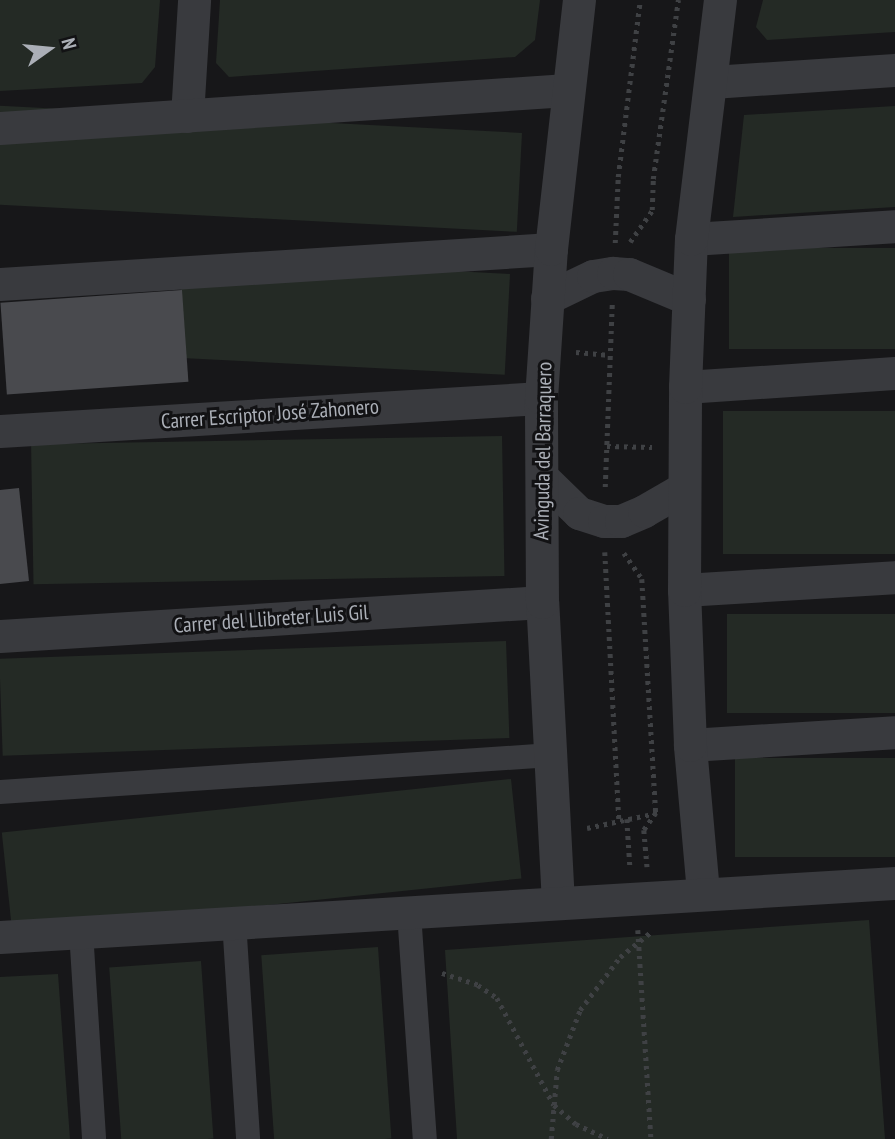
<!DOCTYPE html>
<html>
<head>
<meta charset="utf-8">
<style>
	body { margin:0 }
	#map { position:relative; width:895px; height:1139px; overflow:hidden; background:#171719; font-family:"PT Sans Narrow",sans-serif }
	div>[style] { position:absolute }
	.green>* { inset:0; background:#242a25; transform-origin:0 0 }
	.building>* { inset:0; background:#494a4e; transform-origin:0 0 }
	.path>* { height:4.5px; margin-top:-2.25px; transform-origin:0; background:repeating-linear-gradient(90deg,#3f4144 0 3.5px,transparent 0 8.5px) }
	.pedestrian>* { height:24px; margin:-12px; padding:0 12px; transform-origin:12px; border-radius:12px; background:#393a3e }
	.minor>* { height:33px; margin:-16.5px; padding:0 16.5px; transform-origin:16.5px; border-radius:16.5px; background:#393a3e }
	span { translate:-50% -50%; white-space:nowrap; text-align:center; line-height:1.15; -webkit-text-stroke:6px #121214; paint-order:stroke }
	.street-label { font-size:21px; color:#abafb7 }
	.north { position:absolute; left:14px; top:14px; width:70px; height:70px; -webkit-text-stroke:5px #121214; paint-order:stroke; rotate:75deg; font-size:19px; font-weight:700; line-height:28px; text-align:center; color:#abafb7 }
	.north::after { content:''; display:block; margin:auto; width:24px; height:32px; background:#abafb7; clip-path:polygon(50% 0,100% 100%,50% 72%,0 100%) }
</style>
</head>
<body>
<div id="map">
	<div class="green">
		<i style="clip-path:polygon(0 0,160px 0,155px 67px,142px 83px,0 91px)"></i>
		<i style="clip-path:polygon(220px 0,540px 0,535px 40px,515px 57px,229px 77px,216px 63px)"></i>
		<i style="clip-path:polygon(763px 0,895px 0,895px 32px,767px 40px,756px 27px)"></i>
		<i style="clip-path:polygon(895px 106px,895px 207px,733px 217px,744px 115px)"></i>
		<i style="left:522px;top:133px;width:99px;height:523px;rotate:93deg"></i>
		<i style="left:895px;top:248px;width:101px;height:166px;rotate:90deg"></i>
		<i style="left:510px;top:274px;width:101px;height:328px;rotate:93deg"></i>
		<i style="left:895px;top:411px;width:143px;height:172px;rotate:90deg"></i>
		<i style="left:502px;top:436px;width:140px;height:471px;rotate:89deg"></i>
		<i style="left:895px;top:614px;width:99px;height:168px;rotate:90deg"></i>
		<i style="left:506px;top:641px;width:97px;height:507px;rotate:88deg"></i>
		<i style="left:895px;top:758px;width:99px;height:160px;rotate:90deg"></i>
		<i style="left:511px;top:779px;width:100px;height:512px;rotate:84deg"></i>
		<i style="clip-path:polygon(869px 920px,885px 1139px,457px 1139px,445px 950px)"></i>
		<i style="left:378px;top:947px;width:192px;height:117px;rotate:86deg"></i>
		<i style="left:201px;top:961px;width:178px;height:92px;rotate:86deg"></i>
		<i style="clip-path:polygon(58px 974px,70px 1139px,0 1139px,0 977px)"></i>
	</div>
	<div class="building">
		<i style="left:182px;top:290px;width:92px;height:182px;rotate:86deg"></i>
		<i style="clip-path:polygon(19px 488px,29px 581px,0 584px,0 490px)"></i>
	</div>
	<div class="path">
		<i style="left:630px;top:242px;width:39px;rotate:-55deg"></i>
		<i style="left:652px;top:210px;width:31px;rotate:-88deg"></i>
		<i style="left:653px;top:179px;width:181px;rotate:-82deg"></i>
		<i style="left:615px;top:243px;width:66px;rotate:-87.4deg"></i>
		<i style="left:618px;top:177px;width:178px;rotate:-82.9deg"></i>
		<i style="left:576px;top:352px;width:34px;rotate:5deg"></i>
		<i style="left:607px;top:446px;width:45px;rotate:1.3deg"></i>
		<i style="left:605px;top:487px;width:183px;rotate:-87.8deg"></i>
		<i style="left:605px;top:552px;width:269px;rotate:87deg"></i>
		<i style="left:624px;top:553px;width:32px;rotate:55deg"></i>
		<i style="left:642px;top:579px;width:234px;rotate:86.6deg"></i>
		<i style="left:656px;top:813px;width:21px;rotate:125deg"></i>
		<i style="left:644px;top:830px;width:37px;rotate:85deg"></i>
		<i style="left:627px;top:819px;width:47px;rotate:86.3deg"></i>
		<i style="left:587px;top:828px;width:72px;rotate:-12.1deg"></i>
		<i style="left:638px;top:930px;width:209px;rotate:86.4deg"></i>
		<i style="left:442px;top:973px;width:38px;rotate:18deg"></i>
		<i style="left:478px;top:985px;width:23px;rotate:34deg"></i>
		<i style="left:497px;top:998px;width:121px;rotate:62deg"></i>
		<i style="left:554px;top:1105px;width:29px;rotate:41deg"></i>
		<i style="left:576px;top:1124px;width:35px;rotate:25deg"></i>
		<i style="left:551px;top:1139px;width:69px;rotate:-85deg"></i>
		<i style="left:557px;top:1070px;width:64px;rotate:-69deg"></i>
		<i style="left:580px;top:1010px;width:66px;rotate:-53deg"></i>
		<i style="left:620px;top:957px;width:40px;rotate:-39deg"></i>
	</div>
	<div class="pedestrian">
		<i style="left:0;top:792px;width:552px;rotate:-3.84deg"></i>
		<i style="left:409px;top:913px;width:227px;rotate:86deg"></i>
		<i style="left:234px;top:921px;width:218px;rotate:86.3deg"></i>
		<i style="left:81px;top:931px;width:208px;rotate:86.4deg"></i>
	</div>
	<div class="minor">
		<i style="left:712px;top:82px;width:183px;rotate:-3.8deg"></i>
		<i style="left:187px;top:116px;width:116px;rotate:-86.5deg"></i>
		<i style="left:0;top:128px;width:568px;rotate:-3.83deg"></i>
		<i style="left:691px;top:239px;width:204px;rotate:-3.6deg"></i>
		<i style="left:0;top:284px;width:552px;rotate:-3.63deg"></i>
		<i style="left:547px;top:298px;width:51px;rotate:-25.6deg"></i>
		<i style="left:593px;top:276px;width:20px;rotate:-9deg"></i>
		<i style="left:613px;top:273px;width:16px;rotate:4deg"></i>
		<i style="left:629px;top:274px;width:65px;rotate:22.6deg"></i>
		<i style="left:685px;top:387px;width:210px;rotate:-3.8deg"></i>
		<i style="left:0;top:431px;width:542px;rotate:-3.49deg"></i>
		<i style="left:542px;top:477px;width:52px;rotate:44.2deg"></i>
		<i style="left:579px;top:513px;width:26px;rotate:18deg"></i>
		<i style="left:604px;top:521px;width:17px"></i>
		<i style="left:621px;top:521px;width:25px;rotate:-23deg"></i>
		<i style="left:644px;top:511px;width:46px;rotate:-29.9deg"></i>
		<i style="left:684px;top:590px;width:211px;rotate:-3.5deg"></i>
		<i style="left:0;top:636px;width:543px;rotate:-3.59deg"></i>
		<i style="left:690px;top:745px;width:205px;rotate:-3.6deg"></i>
		<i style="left:703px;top:892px;width:148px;rotate:-95.1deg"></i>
		<i style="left:690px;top:745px;width:155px;rotate:-92.2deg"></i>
		<i style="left:684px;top:590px;width:203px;rotate:-89.7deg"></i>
		<i style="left:685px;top:387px;width:148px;rotate:-87.7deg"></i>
		<i style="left:691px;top:239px;width:241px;rotate:-83.1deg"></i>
		<i style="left:558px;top:903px;width:301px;rotate:-93deg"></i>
		<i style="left:542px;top:602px;width:204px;rotate:-90.3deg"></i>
		<i style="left:541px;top:398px;width:149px;rotate:-86.2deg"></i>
		<i style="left:551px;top:249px;width:251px;rotate:-83.6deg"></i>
		<i style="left:0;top:937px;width:897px;rotate:-3.45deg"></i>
	</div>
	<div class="street-label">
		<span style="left:270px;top:414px;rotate:-4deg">Carrer Escriptor José Zahonero</span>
		<span style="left:543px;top:451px;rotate:-89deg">Avinguda del Barraquero</span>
		<span style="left:271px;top:619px;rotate:-4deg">Carrer del Llibreter Luis Gil</span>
	</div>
	<div class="north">N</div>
</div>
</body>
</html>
